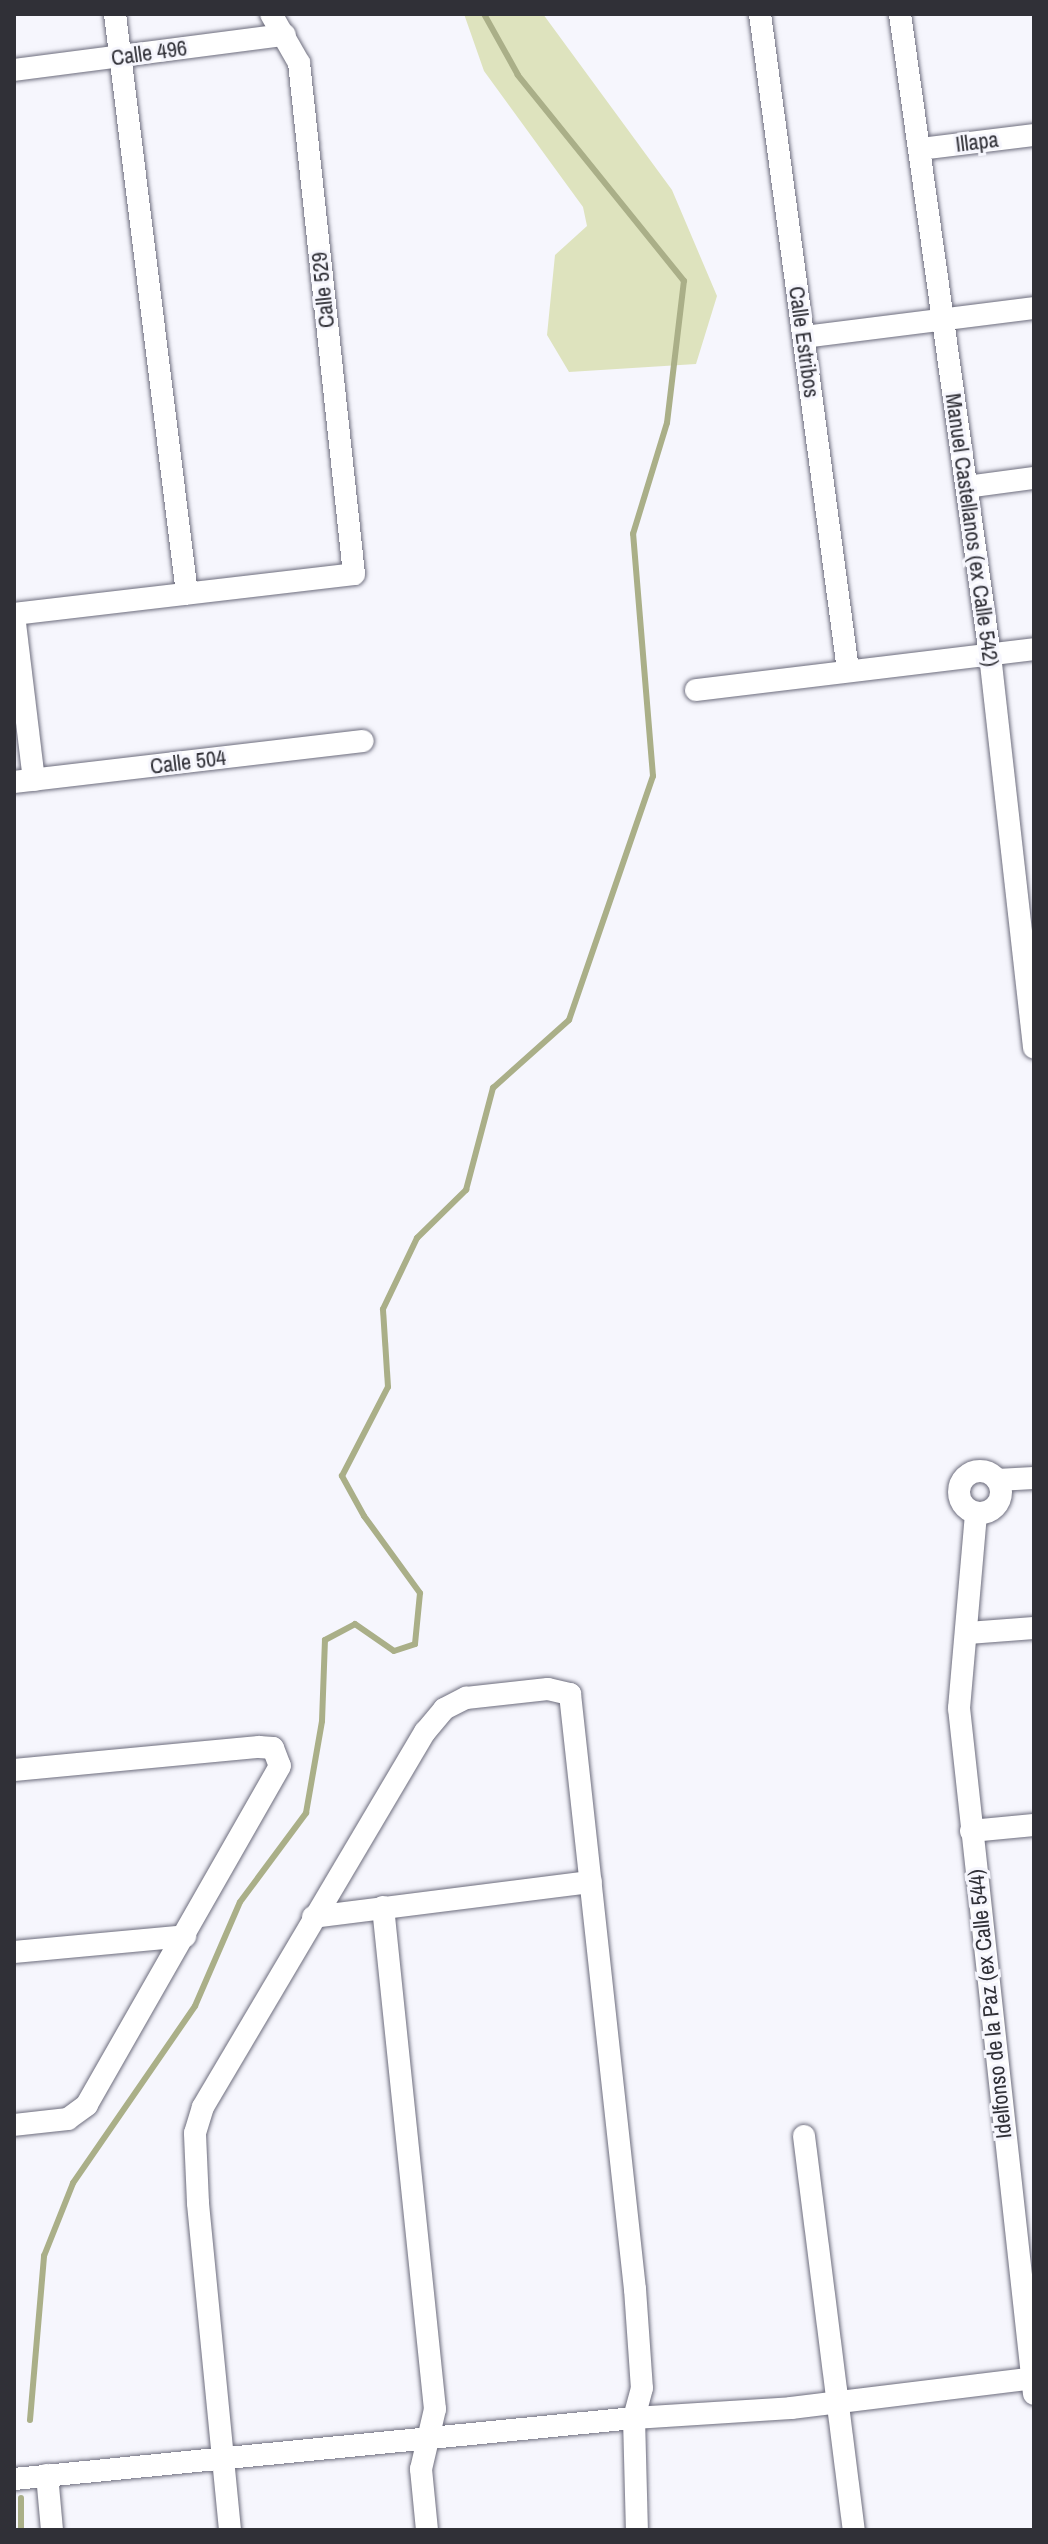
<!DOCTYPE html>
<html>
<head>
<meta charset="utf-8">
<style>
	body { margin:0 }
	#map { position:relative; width:1048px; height:2544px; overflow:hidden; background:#f6f6fd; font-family:"Archivo Narrow",sans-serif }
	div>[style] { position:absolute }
	.green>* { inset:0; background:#dee3be }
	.stream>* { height:6px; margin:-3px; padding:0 3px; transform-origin:3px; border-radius:3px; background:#aaaf88 }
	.roads { filter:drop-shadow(0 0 2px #6d6d7d) drop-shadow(0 0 2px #6d6d7d) }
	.street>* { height:22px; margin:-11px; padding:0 11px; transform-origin:11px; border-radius:11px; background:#fff }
	.street>.ring { margin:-11px; padding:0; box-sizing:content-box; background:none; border:22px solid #fff; border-radius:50% }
	span { translate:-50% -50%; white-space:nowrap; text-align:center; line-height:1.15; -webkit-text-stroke:6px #f6f6fd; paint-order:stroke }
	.street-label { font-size:22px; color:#303037 }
	.frame { position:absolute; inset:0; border:16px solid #303037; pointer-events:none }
</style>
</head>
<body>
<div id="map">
	<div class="green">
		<i style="clip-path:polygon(464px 14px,543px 14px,672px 190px,717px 296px,696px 364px,569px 372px,547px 335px,555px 255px,587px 226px,583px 207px,484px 71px)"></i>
	</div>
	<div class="stream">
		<i style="left:30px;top:2420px;width:165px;rotate:-85.1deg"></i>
		<i style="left:44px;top:2256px;width:79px;rotate:-68.3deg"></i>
		<i style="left:73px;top:2183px;width:215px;rotate:-55.4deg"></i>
		<i style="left:195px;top:2006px;width:113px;rotate:-66.6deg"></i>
		<i style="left:240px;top:1902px;width:111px;rotate:-53.4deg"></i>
		<i style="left:306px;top:1813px;width:93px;rotate:-80.1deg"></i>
		<i style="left:322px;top:1721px;width:81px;rotate:-87.9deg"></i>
		<i style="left:325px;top:1640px;width:34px;rotate:-28deg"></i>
		<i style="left:355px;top:1624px;width:47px;rotate:34.7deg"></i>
		<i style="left:394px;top:1651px;width:22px;rotate:-18deg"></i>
		<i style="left:415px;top:1644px;width:51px;rotate:-84.4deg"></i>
		<i style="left:420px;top:1593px;width:95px;rotate:-126deg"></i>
		<i style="left:364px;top:1516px;width:46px;rotate:-118.8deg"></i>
		<i style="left:342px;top:1476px;width:100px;rotate:-62.7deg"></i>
		<i style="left:388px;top:1387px;width:78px;rotate:-93.7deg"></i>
		<i style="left:383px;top:1309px;width:79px;rotate:-64.4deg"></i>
		<i style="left:417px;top:1238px;width:69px;rotate:-44.4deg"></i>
		<i style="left:466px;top:1190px;width:106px;rotate:-75.2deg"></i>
		<i style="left:493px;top:1088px;width:102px;rotate:-41.8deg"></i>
		<i style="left:569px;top:1020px;width:258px;rotate:-71deg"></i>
		<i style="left:653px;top:776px;width:243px;rotate:-94.7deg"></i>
		<i style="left:633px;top:534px;width:116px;rotate:-73deg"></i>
		<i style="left:667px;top:423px;width:143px;rotate:-83.2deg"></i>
		<i style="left:684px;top:281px;width:265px;rotate:-128.9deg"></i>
		<i style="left:518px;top:75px;width:70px;rotate:-119.1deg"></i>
		<i style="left:21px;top:2498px;width:32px;rotate:90deg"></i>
	</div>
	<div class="roads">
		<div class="street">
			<i style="left:115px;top:14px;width:584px;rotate:82.92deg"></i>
			<i style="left:760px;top:14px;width:662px;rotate:82.36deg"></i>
			<i style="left:900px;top:14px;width:647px;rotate:82.01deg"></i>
			<i style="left:990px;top:655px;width:395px;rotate:83.6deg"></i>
			<i style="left:14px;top:70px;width:273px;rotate:-7.4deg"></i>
			<i style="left:920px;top:149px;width:115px;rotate:-7deg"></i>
			<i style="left:804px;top:337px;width:232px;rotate:-7.2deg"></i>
			<i style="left:967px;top:487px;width:68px;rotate:-7.7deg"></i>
			<i style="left:14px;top:614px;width:342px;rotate:-6.7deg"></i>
			<i style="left:354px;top:574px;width:514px;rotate:-96.14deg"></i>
			<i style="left:299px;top:63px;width:56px;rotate:-119.7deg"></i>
			<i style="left:14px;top:615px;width:166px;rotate:83.1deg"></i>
			<i style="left:696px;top:690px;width:340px;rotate:-6.9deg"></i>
			<i style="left:14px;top:782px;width:351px;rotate:-6.7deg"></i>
			<i class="ring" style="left:959px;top:1471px;width:20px;height:20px"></i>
			<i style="left:997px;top:1480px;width:37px;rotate:-3deg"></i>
			<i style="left:976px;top:1514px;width:195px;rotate:95deg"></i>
			<i style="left:959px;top:1708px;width:690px;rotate:83.76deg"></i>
			<i style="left:968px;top:1633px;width:66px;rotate:-4.3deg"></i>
			<i style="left:14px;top:1770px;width:246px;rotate:-5.4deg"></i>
			<i style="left:259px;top:1747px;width:14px;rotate:4deg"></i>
			<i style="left:273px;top:1748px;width:19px;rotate:69deg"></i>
			<i style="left:280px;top:1766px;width:390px;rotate:119.7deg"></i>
			<i style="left:87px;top:2105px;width:24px;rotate:144deg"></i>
			<i style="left:68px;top:2119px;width:54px;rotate:173.7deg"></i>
			<i style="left:971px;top:1831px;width:63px;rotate:-5.4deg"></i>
			<i style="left:383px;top:1907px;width:505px;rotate:84.09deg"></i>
			<i style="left:435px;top:2409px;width:62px;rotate:103.1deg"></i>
			<i style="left:421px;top:2469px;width:61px;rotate:84.4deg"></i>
			<i style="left:313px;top:1917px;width:280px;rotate:-7.2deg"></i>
			<i style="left:14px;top:1952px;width:172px;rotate:-5.3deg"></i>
			<i style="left:804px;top:2136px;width:397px;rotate:82.8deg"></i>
			<i style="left:47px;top:2475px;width:55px;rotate:84.8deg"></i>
			<i style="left:14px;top:2479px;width:623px;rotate:-5.62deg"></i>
			<i style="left:634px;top:2418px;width:157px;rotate:-3.6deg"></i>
			<i style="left:791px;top:2408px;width:245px;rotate:-7deg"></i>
			<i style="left:230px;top:2530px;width:329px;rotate:-95.6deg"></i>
			<i style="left:198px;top:2203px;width:70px;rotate:-92.5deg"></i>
			<i style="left:195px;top:2133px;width:27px;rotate:-73deg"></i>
			<i style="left:203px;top:2107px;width:436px;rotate:-59.4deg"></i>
			<i style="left:425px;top:1732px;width:30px;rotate:-50deg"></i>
			<i style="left:444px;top:1709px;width:25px;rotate:-27deg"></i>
			<i style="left:466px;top:1698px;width:82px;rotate:-6.3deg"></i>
			<i style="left:548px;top:1689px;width:23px;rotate:13deg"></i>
			<i style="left:570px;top:1694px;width:599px;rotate:83.77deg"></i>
			<i style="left:635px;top:2289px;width:99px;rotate:86deg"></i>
			<i style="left:642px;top:2388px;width:31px;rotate:105deg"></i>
			<i style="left:634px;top:2418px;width:112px;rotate:88.5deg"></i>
		</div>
	</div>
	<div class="street-label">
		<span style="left:149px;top:53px;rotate:-8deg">Calle 496</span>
		<span style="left:977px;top:142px;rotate:-7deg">Illapa</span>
		<span style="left:323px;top:290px;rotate:-96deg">Calle 529</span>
		<span style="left:804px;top:342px;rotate:82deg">Calle Estribos</span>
		<span style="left:972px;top:530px;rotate:82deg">Manuel Castellanos (ex Calle 542)</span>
		<span style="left:188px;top:762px;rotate:-7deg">Calle 504</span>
		<span style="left:990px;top:2004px;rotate:-96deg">Idelfonso de la Paz (ex Calle 544)</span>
	</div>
	<div class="frame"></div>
</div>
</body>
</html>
